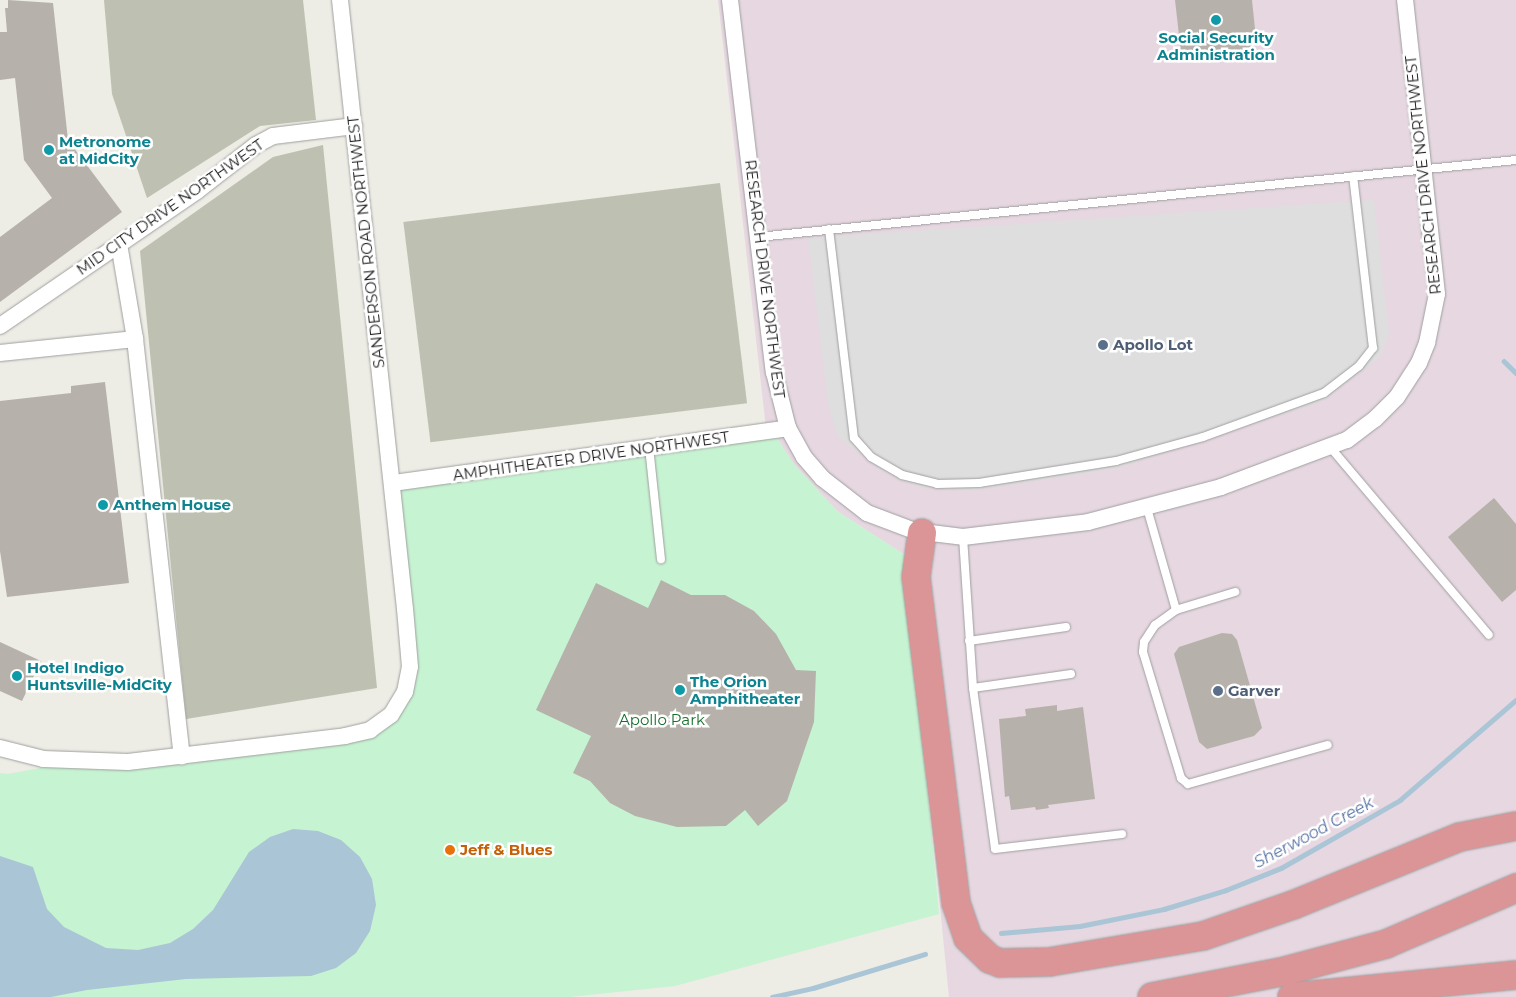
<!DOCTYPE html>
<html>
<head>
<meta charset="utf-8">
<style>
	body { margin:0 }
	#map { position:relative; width:1516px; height:997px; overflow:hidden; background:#edece5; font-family:Montserrat,sans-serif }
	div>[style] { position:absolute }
	.industrial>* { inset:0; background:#e6d7e1 }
	.construction>* { inset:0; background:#bec1b1; transform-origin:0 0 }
	.park>* { inset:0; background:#c6f3d1 }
	.parking>* { inset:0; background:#dedede }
	.water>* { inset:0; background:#aac5d6 }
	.stream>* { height:4.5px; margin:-2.25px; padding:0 2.25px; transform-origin:2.25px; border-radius:2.25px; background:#aac5d6 }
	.building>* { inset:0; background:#b6b2ab }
	.roads { filter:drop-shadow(0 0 1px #9f9f9f) drop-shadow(0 0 1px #9f9f9f) }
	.service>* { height:8px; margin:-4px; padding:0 4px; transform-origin:4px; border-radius:4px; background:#fff }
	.minor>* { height:16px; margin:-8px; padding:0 8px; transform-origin:8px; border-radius:8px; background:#fff }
	.motorway>* { height:28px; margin:-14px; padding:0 14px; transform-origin:14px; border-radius:14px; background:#dc9597 }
	.dots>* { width:14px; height:14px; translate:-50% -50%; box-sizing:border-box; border:2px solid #fff; border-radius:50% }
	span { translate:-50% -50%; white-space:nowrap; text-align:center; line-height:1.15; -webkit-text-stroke:5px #fff; paint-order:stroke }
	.culture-label { font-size:15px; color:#0d838f; font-weight:700 }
	.left { translate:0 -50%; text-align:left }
	.street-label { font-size:15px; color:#1e1e1e }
	.service-label { font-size:15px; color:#4e5e75; font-weight:700 }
	.park-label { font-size:15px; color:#186f2d }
	.food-label { font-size:15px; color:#c56008; font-weight:700 }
	.water-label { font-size:16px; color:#5570a2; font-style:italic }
</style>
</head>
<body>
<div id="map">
	<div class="industrial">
		<i style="clip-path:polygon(718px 0,1516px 0,1516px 997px,949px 997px,905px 555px,837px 511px,793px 463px,777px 438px,767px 437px)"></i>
	</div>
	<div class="construction">
		<i style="clip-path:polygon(104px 0,303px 0,316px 120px,260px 126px,147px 198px,112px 94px)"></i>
		<i style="clip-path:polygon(323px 145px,377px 688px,186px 719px,140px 251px,273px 157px)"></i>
		<i style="left:720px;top:183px;width:222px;height:319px;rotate:83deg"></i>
	</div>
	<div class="park">
		<i style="clip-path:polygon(767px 437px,777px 438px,793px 463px,837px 511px,905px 555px,939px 914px,675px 986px,569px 997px,0 997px,0 773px,8px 774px,72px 762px,370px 730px,405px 692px,393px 483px)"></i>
	</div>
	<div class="parking">
		<i style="clip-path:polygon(1374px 200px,1389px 333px,1380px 357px,1323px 401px,1114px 469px,968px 491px,921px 487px,887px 474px,838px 437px,829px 409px,808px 238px)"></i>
	</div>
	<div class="water">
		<i style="clip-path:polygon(293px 829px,318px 831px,341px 840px,360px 857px,372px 879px,376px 905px,370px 931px,356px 953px,336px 968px,311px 976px,186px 979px,87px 990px,51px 997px,0 997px,0 856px,33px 867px,47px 909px,64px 927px,106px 948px,138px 950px,170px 943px,193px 929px,213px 910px,249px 852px,270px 837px)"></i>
	</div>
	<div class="stream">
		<i style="left:1504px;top:361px;width:17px;rotate:45deg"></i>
		<i style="left:1001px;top:933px;width:79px;rotate:-5.1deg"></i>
		<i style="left:1080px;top:926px;width:86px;rotate:-11.4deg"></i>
		<i style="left:1164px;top:909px;width:65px;rotate:-17deg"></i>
		<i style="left:1226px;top:890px;width:59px;rotate:-21.8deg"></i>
		<i style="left:1281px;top:868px;width:137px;rotate:-29.7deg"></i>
		<i style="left:1400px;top:800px;width:153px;rotate:-40.8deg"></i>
		<i style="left:772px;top:997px;width:42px;rotate:-12.4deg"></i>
		<i style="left:813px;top:988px;width:117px;rotate:-16.9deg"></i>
	</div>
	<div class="building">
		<i style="clip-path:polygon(8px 0,53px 3px,68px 140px,122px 212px,0 302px,0 237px,52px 198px,24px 160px,15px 78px,0 80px,0 32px,7px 32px,5px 8px,8px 8px)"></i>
		<i style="clip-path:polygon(1175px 0,1252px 0,1256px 39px,1244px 55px,1182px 62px)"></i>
		<i style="clip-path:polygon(105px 382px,129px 583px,7px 597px,0 551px,0 401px,71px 393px,71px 386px)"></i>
		<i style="clip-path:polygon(1494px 498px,1516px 524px,1516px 590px,1502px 602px,1448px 537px)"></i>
		<i style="clip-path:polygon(661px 580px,691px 595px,725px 595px,754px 611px,776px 634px,796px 670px,816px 671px,814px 722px,787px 801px,758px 826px,745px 810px,726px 826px,677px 827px,635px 816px,610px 803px,590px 781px,573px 773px,591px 736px,536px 710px,596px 583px,648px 608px)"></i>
		<i style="clip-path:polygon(1222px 633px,1232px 634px,1237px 640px,1262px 728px,1254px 736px,1207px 749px,1199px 742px,1174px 654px,1179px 647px)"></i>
		<i style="clip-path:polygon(0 642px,41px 661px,22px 701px,0 691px)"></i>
		<i style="clip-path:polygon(1057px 705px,1057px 711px,1083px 707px,1095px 799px,1048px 805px,1049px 808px,1036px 810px,1035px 807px,1011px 810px,1009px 796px,1005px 797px,999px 719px,1026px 716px,1025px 709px)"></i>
	</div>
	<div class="roads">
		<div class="service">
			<i style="left:829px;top:229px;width:210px;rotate:83.2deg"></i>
			<i style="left:854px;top:438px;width:25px;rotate:48deg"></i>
			<i style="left:871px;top:457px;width:36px;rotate:30deg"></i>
			<i style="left:902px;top:475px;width:36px;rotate:14deg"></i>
			<i style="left:937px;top:484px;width:42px;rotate:-1.4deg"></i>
			<i style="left:979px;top:483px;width:139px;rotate:-9.1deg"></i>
			<i style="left:1116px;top:461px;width:90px;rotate:-15.4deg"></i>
			<i style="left:1203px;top:437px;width:129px;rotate:-20deg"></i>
			<i style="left:1324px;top:393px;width:44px;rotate:-37.6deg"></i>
			<i style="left:1359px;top:366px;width:23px;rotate:-52deg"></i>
			<i style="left:1373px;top:348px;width:173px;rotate:-96.6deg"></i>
			<i style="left:758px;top:237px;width:762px;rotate:-5.8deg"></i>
			<i style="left:649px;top:447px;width:113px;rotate:83.9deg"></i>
			<i style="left:1330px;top:447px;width:246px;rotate:49.8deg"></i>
			<i style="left:1147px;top:508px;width:106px;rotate:74.1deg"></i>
			<i style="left:1176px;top:610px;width:26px;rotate:144deg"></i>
			<i style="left:1155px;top:625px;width:20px;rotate:123deg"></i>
			<i style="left:1144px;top:642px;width:10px;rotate:96deg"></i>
			<i style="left:1143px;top:652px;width:132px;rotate:73.2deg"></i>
			<i style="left:1181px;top:778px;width:9px;rotate:41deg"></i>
			<i style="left:1188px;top:784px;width:145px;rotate:-15.6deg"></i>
			<i style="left:963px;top:537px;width:151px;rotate:86.2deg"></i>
			<i style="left:973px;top:688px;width:162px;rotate:82.2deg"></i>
			<i style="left:995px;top:849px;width:128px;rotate:-6.7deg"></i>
			<i style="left:1176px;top:610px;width:62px;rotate:-17deg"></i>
			<i style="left:969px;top:641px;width:98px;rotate:-8.2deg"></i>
			<i style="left:973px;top:688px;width:99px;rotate:-8.1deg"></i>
		</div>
		<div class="minor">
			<i style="left:730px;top:0;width:375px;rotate:83.3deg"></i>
			<i style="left:774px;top:372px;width:58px;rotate:76deg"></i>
			<i style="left:788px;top:428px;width:33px;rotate:61deg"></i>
			<i style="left:804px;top:457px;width:28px;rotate:49deg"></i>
			<i style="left:822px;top:478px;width:57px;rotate:37.9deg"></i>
			<i style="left:867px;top:513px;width:51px;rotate:20.6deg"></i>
			<i style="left:915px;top:531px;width:48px;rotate:7.1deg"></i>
			<i style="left:963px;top:537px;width:126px;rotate:-6.8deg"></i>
			<i style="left:1088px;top:522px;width:138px;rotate:-14.7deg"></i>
			<i style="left:1221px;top:487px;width:134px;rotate:-20.5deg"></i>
			<i style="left:1347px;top:440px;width:35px;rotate:-37deg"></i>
			<i style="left:1375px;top:419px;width:31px;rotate:-45deg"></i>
			<i style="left:1397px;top:397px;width:40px;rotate:-57.1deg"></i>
			<i style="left:1419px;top:363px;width:22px;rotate:-68deg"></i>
			<i style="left:1427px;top:343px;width:50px;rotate:-78.5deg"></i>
			<i style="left:1437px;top:294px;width:296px;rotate:-96.2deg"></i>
			<i style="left:119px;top:244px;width:96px;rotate:80.4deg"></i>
			<i style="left:135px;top:339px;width:420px;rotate:83.6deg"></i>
			<i style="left:0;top:326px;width:239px;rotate:-34.4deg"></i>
			<i style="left:197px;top:191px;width:75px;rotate:-37.9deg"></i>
			<i style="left:256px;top:145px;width:19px;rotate:-28deg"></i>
			<i style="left:273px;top:136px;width:82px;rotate:-7deg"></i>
			<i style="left:0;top:353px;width:136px;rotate:-5.9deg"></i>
			<i style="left:393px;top:483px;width:399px;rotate:-7.9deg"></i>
			<i style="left:0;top:748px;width:44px;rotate:14.3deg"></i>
			<i style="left:43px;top:759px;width:85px;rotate:2deg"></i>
			<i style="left:128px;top:762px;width:219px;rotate:-6.8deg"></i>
			<i style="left:345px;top:736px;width:26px;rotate:-13deg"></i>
			<i style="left:370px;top:730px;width:26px;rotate:-36deg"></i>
			<i style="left:391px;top:715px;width:27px;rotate:-59deg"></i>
			<i style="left:405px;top:692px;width:25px;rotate:-79deg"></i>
			<i style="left:410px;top:667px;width:58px;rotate:-94.9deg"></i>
			<i style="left:405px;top:609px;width:612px;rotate:-96.09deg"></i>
		</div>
		<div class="motorway">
			<i style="left:922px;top:533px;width:44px;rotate:97.8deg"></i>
			<i style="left:916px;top:577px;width:328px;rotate:83deg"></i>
			<i style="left:956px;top:903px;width:37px;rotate:71deg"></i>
			<i style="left:968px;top:938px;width:30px;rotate:44deg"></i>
			<i style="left:990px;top:959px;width:11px;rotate:22deg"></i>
			<i style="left:1000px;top:963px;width:49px;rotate:-1.2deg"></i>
			<i style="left:1049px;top:962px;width:156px;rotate:-9.6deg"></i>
			<i style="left:1203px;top:936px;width:95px;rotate:-19deg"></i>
			<i style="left:1293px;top:905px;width:180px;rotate:-22.2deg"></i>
			<i style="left:1460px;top:837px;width:57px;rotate:-11.1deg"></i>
			<i style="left:1152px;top:997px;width:131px;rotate:-11deg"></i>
			<i style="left:1281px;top:972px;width:109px;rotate:-14.9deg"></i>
			<i style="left:1386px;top:944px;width:142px;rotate:-23.3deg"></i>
			<i style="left:1292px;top:997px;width:225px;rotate:-5.6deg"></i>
		</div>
	</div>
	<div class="dots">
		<i style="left:1216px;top:20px;background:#0f9aa8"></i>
		<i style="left:49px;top:150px;background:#0f9aa8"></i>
		<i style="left:1103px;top:345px;background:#5c6f8a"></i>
		<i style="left:103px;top:505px;background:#0f9aa8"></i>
		<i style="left:17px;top:676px;background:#0f9aa8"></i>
		<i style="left:680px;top:690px;background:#0f9aa8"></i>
		<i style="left:1218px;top:691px;background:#5c6f8a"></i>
		<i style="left:450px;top:850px;background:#e8710a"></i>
	</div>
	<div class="culture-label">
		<span style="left:1216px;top:46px">Social Security<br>Administration</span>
		<span class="left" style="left:59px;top:150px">Metronome<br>at MidCity</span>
		<span class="left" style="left:113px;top:505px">Anthem House</span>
		<span class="left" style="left:27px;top:676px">Hotel Indigo<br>Huntsville-MidCity</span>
		<span class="left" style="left:690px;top:690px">The Orion<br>Amphitheater</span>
	</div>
	<div class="street-label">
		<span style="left:1423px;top:175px;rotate:-96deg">RESEARCH DRIVE NORTHWEST</span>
		<span style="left:170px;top:207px;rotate:-35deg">MID CITY DRIVE NORTHWEST</span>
		<span style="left:366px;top:242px;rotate:-96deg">SANDERSON ROAD NORTHWEST</span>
		<span style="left:765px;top:279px;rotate:83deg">RESEARCH DRIVE NORTHWEST</span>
		<span style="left:591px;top:456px;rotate:-8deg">AMPHITHEATER DRIVE NORTHWEST</span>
	</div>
	<div class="service-label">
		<span class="left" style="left:1113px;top:345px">Apollo Lot</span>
		<span class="left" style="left:1228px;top:691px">Garver</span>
	</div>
	<div class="park-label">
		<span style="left:662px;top:720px">Apollo Park</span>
	</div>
	<div class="food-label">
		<span class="left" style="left:460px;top:850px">Jeff &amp; Blues</span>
	</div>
	<div class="water-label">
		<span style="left:1314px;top:833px;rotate:-28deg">Sherwood Creek</span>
	</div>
</div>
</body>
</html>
